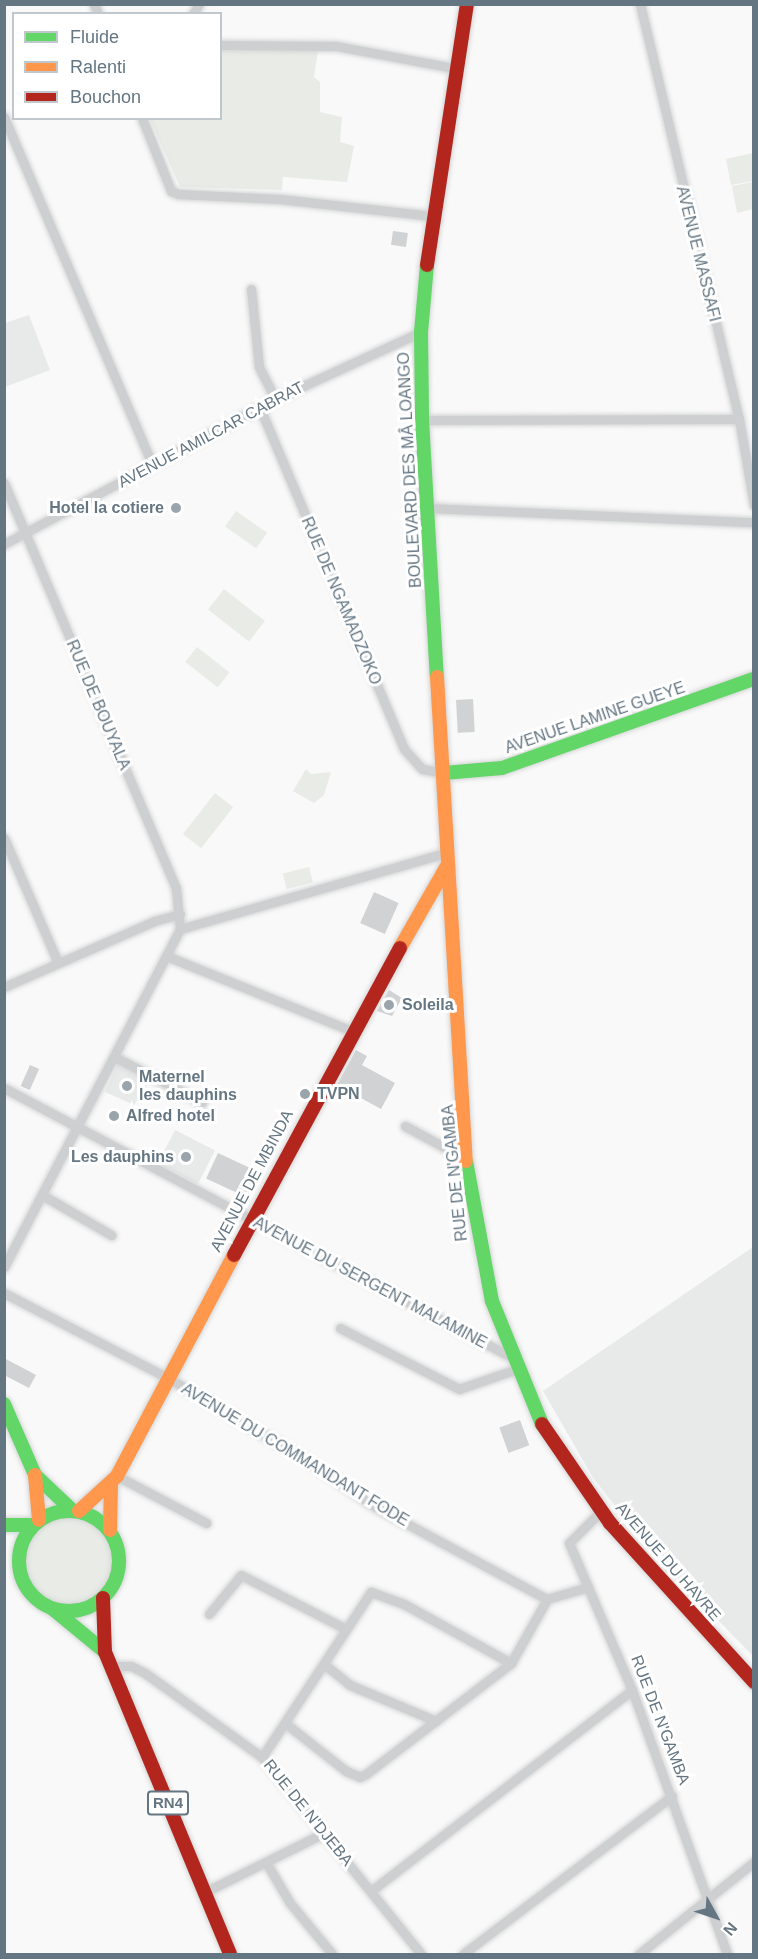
<!DOCTYPE html>
<html>
<head>
<meta charset="utf-8">
<style>
	body { margin:0 }
	#map { position:relative; width:758px; height:1959px; overflow:hidden; background:#f9f9f9; font-family:Helvetica,sans-serif }
	div>[style] { position:absolute }
	.built>* { inset:0; background:#e8e9e9; transform-origin:0 0 }
	.green>* { inset:0; background:#e8ebe6; transform-origin:0 0 }
	.round { border-radius:50% }
	.building>* { inset:0; background:#d0d2d3; transform-origin:0 0 }
	.roads { filter:drop-shadow(0 0 2px #d5d6d7) drop-shadow(0 0 2px #d5d6d7) }
	.street>* { height:9px; margin:-4.5px; padding:0 4.5px; transform-origin:4.5px; border-radius:4.5px; background:#cecfd0 }
	.fast>* { height:14px; margin:-7px; padding:0 7px; transform-origin:7px; border-radius:7px; background:#63d668 }
	.fast>.ring { margin:-7px; padding:0; box-sizing:content-box; background:none; border:14px solid #63d668; border-radius:50% }
	.slow>* { height:14px; margin:-7px; padding:0 7px; transform-origin:7px; border-radius:7px; background:#ff974d }
	.jam>* { height:14px; margin:-7px; padding:0 7px; transform-origin:7px; border-radius:7px; background:#b3261e }
	.dots>* { width:16px; height:16px; translate:-50% -50%; box-sizing:border-box; border:3px solid #fff; border-radius:50% }
	span { translate:-50% -50%; white-space:nowrap; text-align:center; line-height:1.15; -webkit-text-stroke:6px #fff; paint-order:stroke }
	.shield-label span { padding:2px 4px; background:#fff; border:2px solid; border-radius:4px; -webkit-text-stroke-width:0 }
	.shield-label { font-size:15px; color:#657683; font-weight:700 }
	.street-label { font-size:16px; color:#657683 }
	.poi-label { font-size:16px; color:#657683; font-weight:700 }
	.right { translate:-100% -50%; text-align:right }
	.left { translate:0 -50%; text-align:left }
	.frame { position:absolute; inset:0; border:6px solid #657683; pointer-events:none }
	.legend { position:absolute; left:12px; top:12px; width:210px; height:108px; box-sizing:border-box; background:#fff; border:2px solid #c1c8cd; margin:0; padding:8px 10px; list-style:none; font-size:18px; color:#657683 }
	.legend li { display:flex; align-items:center; gap:12px; height:30px }
	.legend b { width:30px; border:2px solid #c1c8cd }
	.north { position:absolute; left:686px; top:1887px; width:60px; height:60px; -webkit-text-stroke:4px #fff; paint-order:stroke; rotate:130deg; font-size:16px; font-weight:700; line-height:24px; text-align:center; color:#657683 }
	.north::after { content:''; display:block; margin:auto; width:21px; height:27px; background:#657683; clip-path:polygon(50% 0,100% 100%,50% 72%,0 100%) }
</style>
</head>
<body>
<div id="map">
	<div class="built">
		<i style="clip-path:polygon(29px 315px,50px 370px,5px 387px,5px 323px)"></i>
		<i style="clip-path:polygon(119px 1061px,151px 1080px,134px 1105px,105px 1092px)"></i>
		<i style="left:175px;top:1130px;width:45px;height:38px;rotate:27deg"></i>
		<i style="clip-path:polygon(753px 1247px,753px 1246px,753px 1656px,645px 1545px,592px 1476px,543px 1391px)"></i>
	</div>
	<div class="green">
		<i style="clip-path:polygon(221px 47px,318px 50px,314px 77px,320px 82px,320px 112px,342px 117px,340px 142px,354px 146px,347px 182px,283px 177px,282px 190px,180px 187px,150px 119px,220px 118px)"></i>
		<i style="clip-path:polygon(753px 153px,753px 181px,731px 185px,726px 159px)"></i>
		<i style="clip-path:polygon(753px 182px,753px 209px,737px 213px,732px 186px)"></i>
		<i style="left:236px;top:511px;width:38px;height:19px;rotate:35deg"></i>
		<i style="left:224px;top:589px;width:52px;height:26px;rotate:38deg"></i>
		<i style="left:197px;top:647px;width:41px;height:19px;rotate:38deg"></i>
		<i style="clip-path:polygon(306px 769px,311px 774px,331px 772px,324px 795px,314px 803px,293px 791px)"></i>
		<i style="left:215px;top:793px;width:23px;height:52px;rotate:38deg"></i>
		<i style="left:309px;top:867px;width:16px;height:27px;rotate:76deg"></i>
		<i class="round" style="left:25px;top:1517px;width:90px;height:90px"></i>
	</div>
	<div class="building">
		<i style="left:393px;top:231px;width:15px;height:14px;rotate:8deg"></i>
		<i style="left:473px;top:699px;width:33px;height:17px;rotate:87deg"></i>
		<i style="left:374px;top:892px;width:27px;height:34px;rotate:24deg"></i>
		<i style="clip-path:polygon(389px 990px,402px 998px,392px 1016px,377px 1011px)"></i>
		<i style="clip-path:polygon(356px 1050px,367px 1056px,362px 1065px,395px 1083px,381px 1109px,337px 1085px)"></i>
		<i style="left:30px;top:1065px;width:10px;height:23px;rotate:24deg"></i>
		<i style="left:218px;top:1153px;width:45px;height:28px;rotate:25deg"></i>
		<i style="clip-path:polygon(4px 1358px,36px 1375px,29px 1388px,4px 1375px)"></i>
		<i style="left:520px;top:1420px;width:27px;height:22px;rotate:70deg"></i>
	</div>
	<div class="roads">
		<div class="street">
			<i style="left:94px;top:4px;width:11px;rotate:68deg"></i>
			<i style="left:640px;top:4px;width:427px;rotate:76.6deg"></i>
			<i style="left:739px;top:419px;width:87px;rotate:80.1deg"></i>
			<i style="left:193px;top:14px;width:12px;rotate:-59deg"></i>
			<i style="left:220px;top:45px;width:116px;rotate:0.5deg"></i>
			<i style="left:336px;top:46px;width:120px;rotate:10.6deg"></i>
			<i style="left:4px;top:117px;width:377px;rotate:66.9deg"></i>
			<i style="left:142px;top:118px;width:79px;rotate:68.3deg"></i>
			<i style="left:171px;top:191px;width:8px;rotate:23deg"></i>
			<i style="left:178px;top:194px;width:102px;rotate:2.8deg"></i>
			<i style="left:280px;top:199px;width:153px;rotate:6.4deg"></i>
			<i style="left:251px;top:289px;width:78px;rotate:84.1deg"></i>
			<i style="left:259px;top:367px;width:36px;rotate:63deg"></i>
			<i style="left:260px;top:408px;width:370px;rotate:67.1deg"></i>
			<i style="left:404px;top:749px;width:27px;rotate:48deg"></i>
			<i style="left:422px;top:769px;width:22px;rotate:10deg"></i>
			<i style="left:422px;top:420px;width:317px;rotate:-0.2deg"></i>
			<i style="left:4px;top:483px;width:440px;rotate:67deg"></i>
			<i style="left:176px;top:888px;width:41px;rotate:84.4deg"></i>
			<i style="left:180px;top:929px;width:381px;rotate:117.5deg"></i>
			<i style="left:427px;top:508px;width:327px;rotate:2.5deg"></i>
			<i style="left:4px;top:544px;width:307px;rotate:-28.1deg"></i>
			<i style="left:275px;top:399px;width:161px;rotate:-24.7deg"></i>
			<i style="left:4px;top:838px;width:136px;rotate:66.6deg"></i>
			<i style="left:180px;top:929px;width:280px;rotate:-16deg"></i>
			<i style="left:169px;top:957px;width:197px;rotate:22deg"></i>
			<i style="left:4px;top:987px;width:164px;rotate:-23.7deg"></i>
			<i style="left:154px;top:921px;width:27px;rotate:-15deg"></i>
			<i style="left:117px;top:1058px;width:96px;rotate:27.4deg"></i>
			<i style="left:4px;top:1088px;width:576px;rotate:27.94deg"></i>
			<i style="left:405px;top:1126px;width:69px;rotate:28.4deg"></i>
			<i style="left:44px;top:1196px;width:78px;rotate:30.2deg"></i>
			<i style="left:4px;top:1293px;width:182px;rotate:27.4deg"></i>
			<i style="left:166px;top:1377px;width:164px;rotate:30.5deg"></i>
			<i style="left:307px;top:1460px;width:81px;rotate:34.5deg"></i>
			<i style="left:374px;top:1506px;width:196px;rotate:28.3deg"></i>
			<i style="left:547px;top:1599px;width:43px;rotate:-16.3deg"></i>
			<i style="left:340px;top:1328px;width:134px;rotate:27.1deg"></i>
			<i style="left:459px;top:1389px;width:61px;rotate:-19deg"></i>
			<i style="left:117px;top:1476px;width:101px;rotate:27.8deg"></i>
			<i style="left:601px;top:1511px;width:45px;rotate:135deg"></i>
			<i style="left:569px;top:1543px;width:160px;rotate:66.8deg"></i>
			<i style="left:632px;top:1690px;width:281px;rotate:70.2deg"></i>
			<i style="left:209px;top:1614px;width:50px;rotate:-50.6deg"></i>
			<i style="left:241px;top:1575px;width:118px;rotate:27.2deg"></i>
			<i style="left:324px;top:1664px;width:33px;rotate:39deg"></i>
			<i style="left:350px;top:1685px;width:93px;rotate:22.7deg"></i>
			<i style="left:110px;top:1666px;width:21px"></i>
			<i style="left:131px;top:1666px;width:16px;rotate:27deg"></i>
			<i style="left:145px;top:1673px;width:144px;rotate:35.7deg"></i>
			<i style="left:262px;top:1757px;width:253px;rotate:51.1deg"></i>
			<i style="left:285px;top:1723px;width:78px;rotate:38.2deg"></i>
			<i style="left:346px;top:1771px;width:15px;rotate:23deg"></i>
			<i style="left:360px;top:1777px;width:7px;rotate:-27deg"></i>
			<i style="left:366px;top:1774px;width:183px;rotate:-37.4deg"></i>
			<i style="left:511px;top:1663px;width:73px;rotate:-60.6deg"></i>
			<i style="left:262px;top:1757px;width:198px;rotate:-56.6deg"></i>
			<i style="left:371px;top:1592px;width:35px;rotate:20deg"></i>
			<i style="left:404px;top:1604px;width:122px;rotate:28.9deg"></i>
			<i style="left:267px;top:1864px;width:45px;rotate:59.5deg"></i>
			<i style="left:290px;top:1903px;width:66px;rotate:50.5deg"></i>
			<i style="left:371px;top:1891px;width:329px;rotate:-37.6deg"></i>
			<i style="left:205px;top:1892px;width:133px;rotate:-26.4deg"></i>
			<i style="left:463px;top:1954px;width:262px;rotate:-37.1deg"></i>
			<i style="left:639px;top:1954px;width:147px;rotate:-38.7deg"></i>
		</div>
		<div class="fast">
			<i style="left:427px;top:265px;width:67px;rotate:95.1deg"></i>
			<i style="left:421px;top:332px;width:88px;rotate:89.3deg"></i>
			<i style="left:422px;top:420px;width:257px;rotate:86.7deg"></i>
			<i style="left:444px;top:773px;width:58px;rotate:-4.9deg"></i>
			<i style="left:502px;top:768px;width:267px;rotate:-19.5deg"></i>
			<i style="left:466px;top:1161px;width:142px;rotate:79.5deg"></i>
			<i style="left:492px;top:1301px;width:133px;rotate:67.9deg"></i>
			<i style="left:4px;top:1404px;width:77px;rotate:66.4deg"></i>
			<i style="left:35px;top:1475px;width:51px;rotate:43.4deg"></i>
			<i class="ring" style="left:19px;top:1511px;width:86px;height:86px"></i>
			<i style="left:4px;top:1525px;width:29px"></i>
			<i style="left:53px;top:1609px;width:67px;rotate:39.6deg"></i>
		</div>
		<div class="slow">
			<i style="left:437px;top:677px;width:485px;rotate:86.6deg"></i>
			<i style="left:400px;top:948px;width:95px;rotate:-60.2deg"></i>
			<i style="left:35px;top:1475px;width:45px;rotate:84.9deg"></i>
			<i style="left:79px;top:1511px;width:52px;rotate:-42.6deg"></i>
			<i style="left:117px;top:1476px;width:250px;rotate:-62.1deg"></i>
			<i style="left:110px;top:1530px;width:46px;rotate:-88.8deg"></i>
		</div>
		<div class="jam">
			<i style="left:427px;top:265px;width:264px;rotate:-81.3deg"></i>
			<i style="left:234px;top:1255px;width:349px;rotate:-61.6deg"></i>
			<i style="left:542px;top:1424px;width:120px;rotate:55.5deg"></i>
			<i style="left:610px;top:1523px;width:215px;rotate:47.8deg"></i>
			<i style="left:103px;top:1598px;width:54px;rotate:87.9deg"></i>
			<i style="left:105px;top:1652px;width:327px;rotate:67.5deg"></i>
		</div>
	</div>
	<div class="dots">
		<i style="left:176px;top:508px;background:#99a4ac"></i>
		<i style="left:389px;top:1005px;background:#99a4ac"></i>
		<i style="left:127px;top:1086px;background:#99a4ac"></i>
		<i style="left:305px;top:1094px;background:#99a4ac"></i>
		<i style="left:114px;top:1116px;background:#99a4ac"></i>
		<i style="left:186px;top:1157px;background:#99a4ac"></i>
	</div>
	<div class="shield-label">
		<span style="left:168px;top:1803px">RN4</span>
	</div>
	<div class="street-label">
		<span style="left:698px;top:254px;rotate:76deg">AVENUE MASSAFI</span>
		<span style="left:211px;top:435px;rotate:-28deg">AVENUE AMILCAR CABRAT</span>
		<span style="left:410px;top:470px;rotate:-93deg">BOULEVARD DES MÂ LOANGO</span>
		<span style="left:341px;top:601px;rotate:67deg">RUE DE NGAMADZOKO</span>
		<span style="left:98px;top:705px;rotate:67deg">RUE DE BOUYALA</span>
		<span style="left:595px;top:718px;rotate:-19deg">AVENUE LAMINE GUEYE</span>
		<span style="left:455px;top:1173px;rotate:-96deg">RUE DE N'GAMBA</span>
		<span style="left:252px;top:1181px;rotate:-62deg">AVENUE DE MBINDA</span>
		<span style="left:370px;top:1283px;rotate:28deg">AVENUE DU SERGENT MALAMINE</span>
		<span style="left:295px;top:1455px;rotate:31deg">AVENUE DU COMMANDANT FODE</span>
		<span style="left:668px;top:1562px;rotate:49deg">AVENUE DU HAVRE</span>
		<span style="left:660px;top:1720px;rotate:69deg">RUE DE N'GAMBA</span>
		<span style="left:308px;top:1813px;rotate:51deg">RUE DE N'DJEBA</span>
	</div>
	<div class="poi-label">
		<span class="right" style="left:164px;top:508px">Hotel la cotiere</span>
		<span class="left" style="left:402px;top:1005px">Soleila</span>
		<span class="left" style="left:139px;top:1086px">Maternel<br>les dauphins</span>
		<span class="left" style="left:317px;top:1094px">TVPN</span>
		<span class="left" style="left:126px;top:1116px">Alfred hotel</span>
		<span class="right" style="left:174px;top:1157px">Les dauphins</span>
	</div>
	<div class="frame"></div>
	<ul class="legend">
	<li><b style="height:8px;background:#63d668"></b>Fluide</li>
	<li><b style="height:8px;background:#ff974d"></b>Ralenti</li>
	<li><b style="height:8px;background:#b3261e"></b>Bouchon</li>
	</ul>
	<div class="north">N</div>
</div>
</body>
</html>
